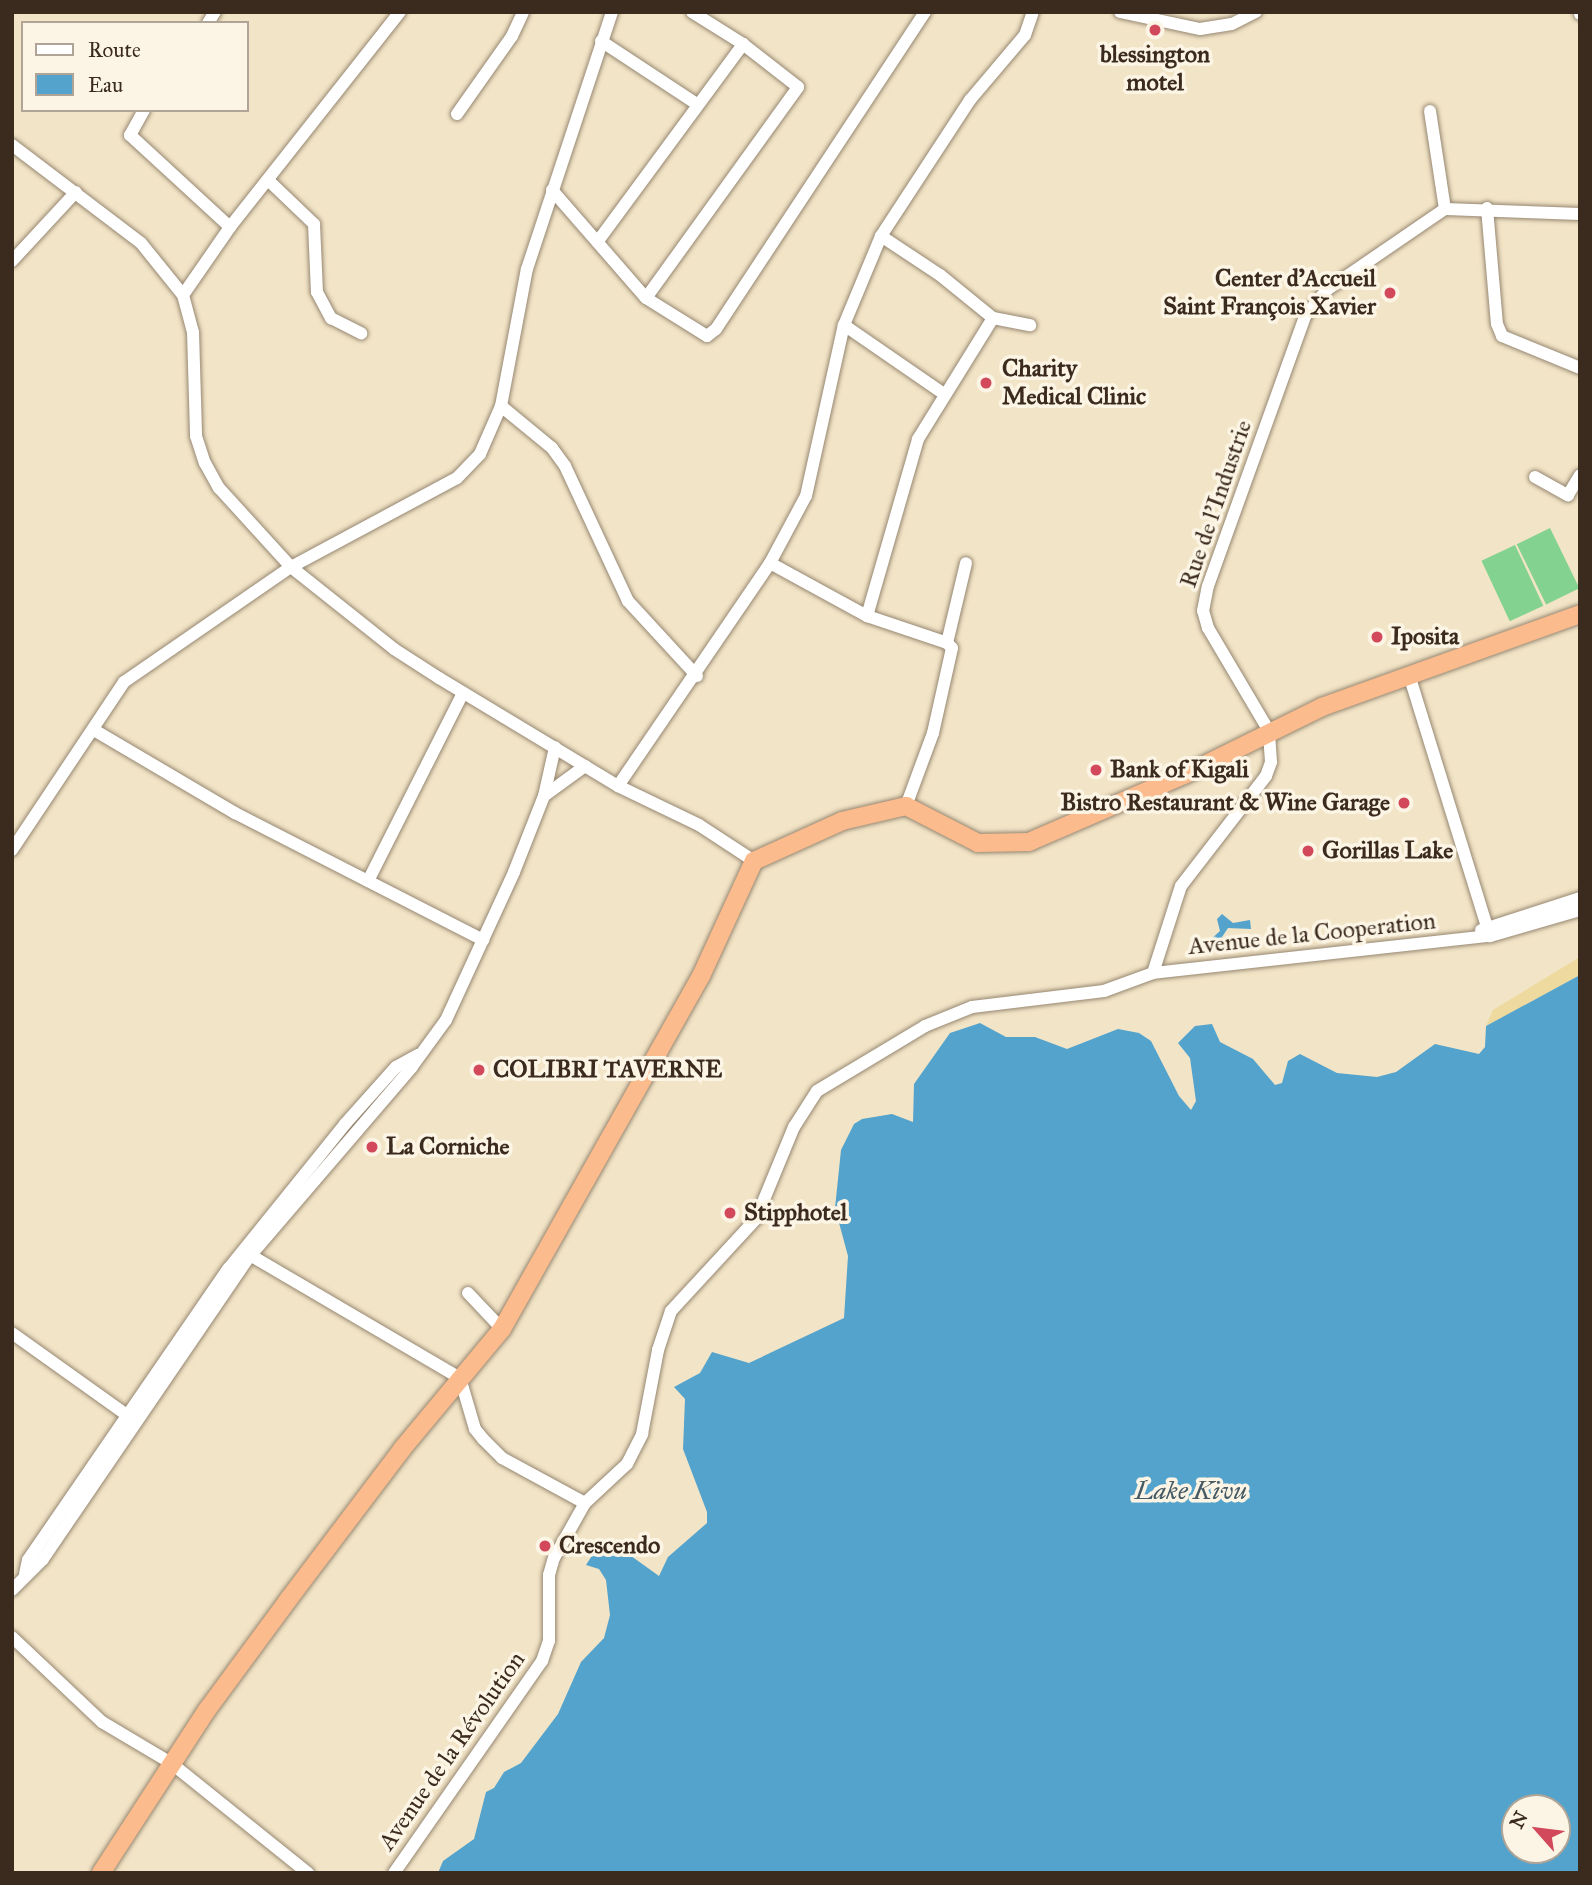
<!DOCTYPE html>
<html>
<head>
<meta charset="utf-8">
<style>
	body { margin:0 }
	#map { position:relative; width:1592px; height:1885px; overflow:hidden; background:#f2e4c6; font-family:"IM FELL Great Primer",serif }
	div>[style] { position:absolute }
	.green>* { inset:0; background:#84d290; transform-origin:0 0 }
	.sand>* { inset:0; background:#eeda9e }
	.water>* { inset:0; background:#53a3cd }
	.roads { filter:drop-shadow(0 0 2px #968772) drop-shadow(0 0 2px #968772) }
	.minor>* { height:12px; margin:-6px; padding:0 6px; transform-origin:6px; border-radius:6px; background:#fff }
	.highway>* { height:18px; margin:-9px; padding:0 9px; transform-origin:9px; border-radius:9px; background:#fbbb8d }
	.dots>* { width:19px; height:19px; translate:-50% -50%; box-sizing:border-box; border:4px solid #fcf5e5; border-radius:50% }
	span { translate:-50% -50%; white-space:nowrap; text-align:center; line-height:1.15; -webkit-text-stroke:7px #fcf5e5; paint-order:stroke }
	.poi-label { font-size:24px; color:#3b2a1e; font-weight:700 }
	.right { translate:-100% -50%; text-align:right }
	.left { translate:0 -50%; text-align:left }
	.street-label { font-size:24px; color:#3b2a1e }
	.water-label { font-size:26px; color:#455a64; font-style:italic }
	.frame { position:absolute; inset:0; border:14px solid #3b2a1e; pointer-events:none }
	.legend { position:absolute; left:21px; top:21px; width:228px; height:91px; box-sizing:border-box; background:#fcf5e5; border:2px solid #afa495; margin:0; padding:9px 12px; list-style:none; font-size:21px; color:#3b2a1e }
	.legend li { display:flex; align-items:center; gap:14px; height:35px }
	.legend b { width:35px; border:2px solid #afa495 }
	.north { position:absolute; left:1501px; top:1794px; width:70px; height:70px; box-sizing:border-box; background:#fcf5e5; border:2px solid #afa495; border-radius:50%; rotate:298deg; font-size:19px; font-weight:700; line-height:28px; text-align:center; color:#3b2a1e }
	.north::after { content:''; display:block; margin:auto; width:24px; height:32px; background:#d1495b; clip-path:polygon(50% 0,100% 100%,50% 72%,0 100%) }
</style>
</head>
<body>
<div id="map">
	<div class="green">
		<i style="left:1550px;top:528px;width:67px;height:37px;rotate:64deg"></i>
		<i style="left:1515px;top:545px;width:67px;height:37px;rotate:65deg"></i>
	</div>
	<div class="sand">
		<i style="clip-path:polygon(1580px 957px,1580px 975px,1486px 1026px,1493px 1010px)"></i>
	</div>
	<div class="water">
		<i style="clip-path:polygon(1222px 914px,1233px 923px,1250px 920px,1251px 929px,1228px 928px,1216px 946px,1210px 940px,1220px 931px,1217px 919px)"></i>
		<i style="clip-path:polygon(evenodd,1580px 975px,1580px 1873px,438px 1873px,443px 1861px,474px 1839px,486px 1792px,494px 1788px,504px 1772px,521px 1763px,558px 1714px,581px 1662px,604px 1638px,610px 1615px,606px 1580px,599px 1569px,586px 1565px,602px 1540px,613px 1543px,659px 1576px,668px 1557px,707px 1523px,707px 1512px,683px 1449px,685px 1399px,674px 1387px,700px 1373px,712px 1352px,749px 1363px,844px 1318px,848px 1256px,835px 1208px,841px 1150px,854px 1124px,862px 1119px,892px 1114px,913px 1122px,914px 1084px,950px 1033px,980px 1023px,1006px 1037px,1035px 1037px,1067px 1049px,1118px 1029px,1139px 1033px,1151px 1041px,1179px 1096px,1191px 1110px,1196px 1101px,1190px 1058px,1178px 1043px,1195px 1026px,1212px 1024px,1220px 1042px,1253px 1059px,1275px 1085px,1282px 1083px,1288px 1061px,1300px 1054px,1337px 1073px,1377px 1077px,1396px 1072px,1435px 1044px,1479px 1054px,1485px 1047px,1486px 1026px,1580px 975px,1515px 1808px,1557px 1808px,1557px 1850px,1515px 1850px,1515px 1808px)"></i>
	</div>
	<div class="roads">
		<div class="minor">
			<i style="left:1120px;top:12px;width:82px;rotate:12deg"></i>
			<i style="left:1200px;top:29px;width:32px;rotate:-9deg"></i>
			<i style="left:1232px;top:24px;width:27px;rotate:-27deg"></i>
			<i style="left:1580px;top:12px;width:2px;rotate:90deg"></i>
			<i style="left:208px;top:23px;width:13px;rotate:-58deg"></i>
			<i style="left:601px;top:41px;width:116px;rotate:33.4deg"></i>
			<i style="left:144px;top:110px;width:29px;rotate:119deg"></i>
			<i style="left:130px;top:135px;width:136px;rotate:42.6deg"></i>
			<i style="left:1430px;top:111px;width:99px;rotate:81.3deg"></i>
			<i style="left:457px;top:114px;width:95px;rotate:-54.8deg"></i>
			<i style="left:512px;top:36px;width:26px;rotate:-65deg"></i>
			<i style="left:12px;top:145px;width:162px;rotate:37.2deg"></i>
			<i style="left:141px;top:243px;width:67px;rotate:51.1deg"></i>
			<i style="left:183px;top:295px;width:38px;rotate:75deg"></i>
			<i style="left:193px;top:332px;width:104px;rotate:88.3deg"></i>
			<i style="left:196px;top:436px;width:28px;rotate:72deg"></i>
			<i style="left:205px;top:463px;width:29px;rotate:61deg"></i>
			<i style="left:219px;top:488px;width:107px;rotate:47.7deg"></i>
			<i style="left:291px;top:567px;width:132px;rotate:38.5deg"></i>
			<i style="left:394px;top:649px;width:54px;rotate:32.8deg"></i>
			<i style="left:439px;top:678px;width:209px;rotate:31.1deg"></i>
			<i style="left:618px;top:786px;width:90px;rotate:25.7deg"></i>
			<i style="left:699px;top:825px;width:66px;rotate:33.2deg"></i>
			<i style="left:268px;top:180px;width:64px;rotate:43.7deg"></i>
			<i style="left:314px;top:224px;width:68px;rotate:87.5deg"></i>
			<i style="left:317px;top:292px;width:30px;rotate:62deg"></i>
			<i style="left:331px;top:318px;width:34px;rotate:27deg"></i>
			<i style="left:552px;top:190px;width:143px;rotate:49deg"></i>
			<i style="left:646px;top:298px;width:72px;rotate:31.9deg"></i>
			<i style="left:707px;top:336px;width:11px;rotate:-38deg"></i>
			<i style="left:716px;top:329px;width:380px;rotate:-56.6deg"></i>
			<i style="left:1487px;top:208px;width:116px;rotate:85.1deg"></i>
			<i style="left:1497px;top:324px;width:13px;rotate:67deg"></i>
			<i style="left:1502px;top:336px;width:84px;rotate:22.3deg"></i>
			<i style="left:881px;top:236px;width:71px;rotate:33.5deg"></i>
			<i style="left:940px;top:275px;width:68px;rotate:39.1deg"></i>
			<i style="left:993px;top:318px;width:38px;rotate:11deg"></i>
			<i style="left:598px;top:241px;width:245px;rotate:-53.6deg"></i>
			<i style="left:12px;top:261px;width:94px;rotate:-47.2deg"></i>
			<i style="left:183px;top:295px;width:83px;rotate:-55.3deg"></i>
			<i style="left:230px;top:227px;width:274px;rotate:-51.7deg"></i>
			<i style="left:646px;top:298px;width:260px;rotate:-54.2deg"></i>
			<i style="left:798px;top:87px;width:70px;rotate:-142deg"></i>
			<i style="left:743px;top:44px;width:60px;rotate:-147.9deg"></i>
			<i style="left:844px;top:325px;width:121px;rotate:34.6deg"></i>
			<i style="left:501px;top:406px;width:66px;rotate:39.5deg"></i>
			<i style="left:552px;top:448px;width:22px;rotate:54deg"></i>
			<i style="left:565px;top:466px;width:149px;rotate:65deg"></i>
			<i style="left:628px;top:601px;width:102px;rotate:47.4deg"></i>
			<i style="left:1535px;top:477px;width:38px;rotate:29deg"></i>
			<i style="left:1568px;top:495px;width:23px;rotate:-59deg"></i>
			<i style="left:770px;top:563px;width:111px;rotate:28.7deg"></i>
			<i style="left:867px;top:616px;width:84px;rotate:18.6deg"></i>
			<i style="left:867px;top:616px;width:184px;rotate:-73.9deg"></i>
			<i style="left:918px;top:439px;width:142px;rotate:-58.2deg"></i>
			<i style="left:1410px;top:678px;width:270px;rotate:72.8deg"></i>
			<i style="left:94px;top:730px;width:164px;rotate:30.5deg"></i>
			<i style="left:235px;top:813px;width:279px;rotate:27.1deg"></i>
			<i style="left:618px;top:786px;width:270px;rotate:-55.7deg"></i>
			<i style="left:770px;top:563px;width:76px;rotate:-61.8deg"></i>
			<i style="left:806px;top:496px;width:175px;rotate:-77.5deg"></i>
			<i style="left:844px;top:325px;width:96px;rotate:-67.4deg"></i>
			<i style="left:881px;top:236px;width:163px;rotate:-56.8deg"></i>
			<i style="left:970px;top:100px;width:85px;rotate:-49.8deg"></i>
			<i style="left:1025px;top:35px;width:24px;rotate:-71deg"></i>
			<i style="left:544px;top:796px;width:51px;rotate:-36.2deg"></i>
			<i style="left:906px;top:806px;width:78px;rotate:-69.7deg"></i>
			<i style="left:933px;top:733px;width:87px;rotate:-77.4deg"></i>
			<i style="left:952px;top:648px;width:7px;rotate:-135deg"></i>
			<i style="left:947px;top:643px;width:82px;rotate:-76.6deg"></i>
			<i style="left:12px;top:850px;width:202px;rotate:-56.3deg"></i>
			<i style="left:124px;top:682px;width:203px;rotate:-34.6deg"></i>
			<i style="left:291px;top:567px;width:188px;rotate:-28.2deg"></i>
			<i style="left:457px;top:478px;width:33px;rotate:-46deg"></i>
			<i style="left:480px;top:454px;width:52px;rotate:-66.4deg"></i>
			<i style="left:501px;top:406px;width:139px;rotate:-79.3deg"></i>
			<i style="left:527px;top:269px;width:271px;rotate:-71.7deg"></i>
			<i style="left:368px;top:881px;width:211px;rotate:-63.2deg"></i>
			<i style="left:1481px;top:930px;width:104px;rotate:-17.9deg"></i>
			<i style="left:1153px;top:973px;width:91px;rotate:-72.2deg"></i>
			<i style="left:1181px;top:886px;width:139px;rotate:-52.3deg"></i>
			<i style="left:1266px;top:776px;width:15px;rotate:-70deg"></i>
			<i style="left:1271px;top:762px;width:31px;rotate:-94deg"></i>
			<i style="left:1269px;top:731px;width:120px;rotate:-120.6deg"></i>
			<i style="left:1208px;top:628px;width:18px;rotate:-106deg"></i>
			<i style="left:1203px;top:611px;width:25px;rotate:-79deg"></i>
			<i style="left:1208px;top:586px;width:287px;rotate:-70.2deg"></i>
			<i style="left:1305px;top:316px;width:35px;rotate:-50deg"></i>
			<i style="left:1328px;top:289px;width:142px;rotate:-34.4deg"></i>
			<i style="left:1445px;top:209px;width:135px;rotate:2.1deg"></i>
			<i style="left:245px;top:1252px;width:249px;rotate:30.4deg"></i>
			<i style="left:460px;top:1378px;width:53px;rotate:73.6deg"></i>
			<i style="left:475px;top:1429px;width:13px;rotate:51deg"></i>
			<i style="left:483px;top:1439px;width:27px;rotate:45deg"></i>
			<i style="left:502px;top:1458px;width:94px;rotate:28.5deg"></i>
			<i style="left:468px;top:1293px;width:50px;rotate:46.6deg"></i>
			<i style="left:12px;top:1333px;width:146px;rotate:35.5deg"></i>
			<i style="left:25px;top:1574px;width:14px;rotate:-78deg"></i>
			<i style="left:28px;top:1560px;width:354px;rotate:-55.5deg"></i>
			<i style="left:229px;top:1268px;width:185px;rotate:-51.1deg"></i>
			<i style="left:345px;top:1124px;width:76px;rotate:-48.2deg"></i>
			<i style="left:396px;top:1067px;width:25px;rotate:-29deg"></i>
			<i style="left:12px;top:1590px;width:44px;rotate:-45deg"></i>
			<i style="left:43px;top:1559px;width:367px;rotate:-55.7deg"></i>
			<i style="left:250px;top:1256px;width:248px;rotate:-49.4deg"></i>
			<i style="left:411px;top:1068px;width:59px;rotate:-53.9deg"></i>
			<i style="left:446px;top:1020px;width:163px;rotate:-65.3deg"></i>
			<i style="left:514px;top:872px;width:82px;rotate:-68.5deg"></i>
			<i style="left:544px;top:796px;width:50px;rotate:-77.3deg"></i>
			<i style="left:12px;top:1637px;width:124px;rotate:43.4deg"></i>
			<i style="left:102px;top:1722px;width:80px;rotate:30.7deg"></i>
			<i style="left:171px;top:1763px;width:176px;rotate:38.8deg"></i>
			<i style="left:394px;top:1873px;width:259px;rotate:-55.1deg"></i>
			<i style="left:542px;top:1661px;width:21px;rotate:-71deg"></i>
			<i style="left:549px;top:1641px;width:66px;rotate:-90deg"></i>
			<i style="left:549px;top:1575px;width:18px;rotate:-74deg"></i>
			<i style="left:554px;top:1558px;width:63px;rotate:-60.6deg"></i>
			<i style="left:585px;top:1503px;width:57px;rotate:-42.9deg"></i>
			<i style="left:627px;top:1464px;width:34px;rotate:-63deg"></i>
			<i style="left:642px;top:1434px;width:86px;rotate:-79.2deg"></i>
			<i style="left:658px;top:1350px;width:41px;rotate:-71.6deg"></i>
			<i style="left:671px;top:1311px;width:125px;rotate:-47.3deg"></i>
			<i style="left:756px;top:1219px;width:100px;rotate:-67.6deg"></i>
			<i style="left:794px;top:1127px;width:43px;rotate:-57.4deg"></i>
			<i style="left:817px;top:1091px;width:126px;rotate:-31deg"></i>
			<i style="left:925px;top:1026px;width:51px;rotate:-22deg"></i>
			<i style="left:972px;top:1007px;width:133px;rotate:-6.9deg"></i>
			<i style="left:1104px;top:991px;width:52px;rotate:-20.2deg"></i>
			<i style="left:1153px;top:973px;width:339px;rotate:-6.3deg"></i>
			<i style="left:1490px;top:936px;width:94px;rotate:-16.1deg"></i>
		</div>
		<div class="highway">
			<i style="left:101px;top:1873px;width:194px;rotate:-57deg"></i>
			<i style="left:207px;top:1710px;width:137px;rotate:-53.6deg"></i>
			<i style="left:288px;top:1600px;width:189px;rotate:-52.9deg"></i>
			<i style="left:402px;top:1449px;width:156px;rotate:-50.2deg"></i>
			<i style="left:502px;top:1329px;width:405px;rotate:-60.6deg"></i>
			<i style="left:701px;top:976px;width:127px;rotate:-65.3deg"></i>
			<i style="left:754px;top:861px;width:97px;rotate:-24.4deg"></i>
			<i style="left:842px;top:821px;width:66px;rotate:-13.2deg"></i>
			<i style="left:906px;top:806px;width:81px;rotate:27.2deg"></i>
			<i style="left:978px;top:843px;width:51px;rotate:-1.1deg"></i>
			<i style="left:1029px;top:842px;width:171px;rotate:-23.4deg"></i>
			<i style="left:1186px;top:774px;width:152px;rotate:-26.2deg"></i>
			<i style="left:1322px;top:707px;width:274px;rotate:-19.8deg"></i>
		</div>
	</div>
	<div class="dots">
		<i style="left:1155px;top:30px;background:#d1495b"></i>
		<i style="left:1390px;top:293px;background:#d1495b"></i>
		<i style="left:986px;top:383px;background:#d1495b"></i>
		<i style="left:1377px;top:637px;background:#d1495b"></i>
		<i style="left:1096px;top:770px;background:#d1495b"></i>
		<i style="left:1404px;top:803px;background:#d1495b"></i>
		<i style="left:1308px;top:851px;background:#d1495b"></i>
		<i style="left:479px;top:1070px;background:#d1495b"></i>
		<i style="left:372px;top:1147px;background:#d1495b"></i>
		<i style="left:730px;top:1213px;background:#d1495b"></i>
		<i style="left:545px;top:1546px;background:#d1495b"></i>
	</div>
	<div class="poi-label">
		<span style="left:1155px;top:69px">blessington<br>motel</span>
		<span class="right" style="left:1376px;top:293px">Center d'Accueil<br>Saint François Xavier</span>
		<span class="left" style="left:1002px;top:383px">Charity<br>Medical Clinic</span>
		<span class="left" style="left:1391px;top:637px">Iposita</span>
		<span class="left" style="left:1110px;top:770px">Bank of Kigali</span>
		<span class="right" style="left:1390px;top:803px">Bistro Restaurant &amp; Wine Garage</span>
		<span class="left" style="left:1322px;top:851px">Gorillas Lake</span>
		<span class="left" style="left:493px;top:1070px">COLIBRI TAVERNE</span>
		<span class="left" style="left:386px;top:1147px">La Corniche</span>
		<span class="left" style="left:744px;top:1213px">Stipphotel</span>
		<span class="left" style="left:559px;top:1546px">Crescendo</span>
	</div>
	<div class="street-label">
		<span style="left:1216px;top:504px;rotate:-71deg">Rue de l'Industrie</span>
		<span style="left:1312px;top:934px;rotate:-6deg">Avenue de la Cooperation</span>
		<span style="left:452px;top:1751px;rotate:-55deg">Avenue de la Révolution</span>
	</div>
	<div class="water-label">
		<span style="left:1191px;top:1491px">Lake Kivu</span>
	</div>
	<div class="frame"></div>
	<ul class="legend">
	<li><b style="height:9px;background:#fff"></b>Route</li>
	<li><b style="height:19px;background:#53a3cd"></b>Eau</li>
	</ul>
	<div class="north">N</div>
</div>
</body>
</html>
